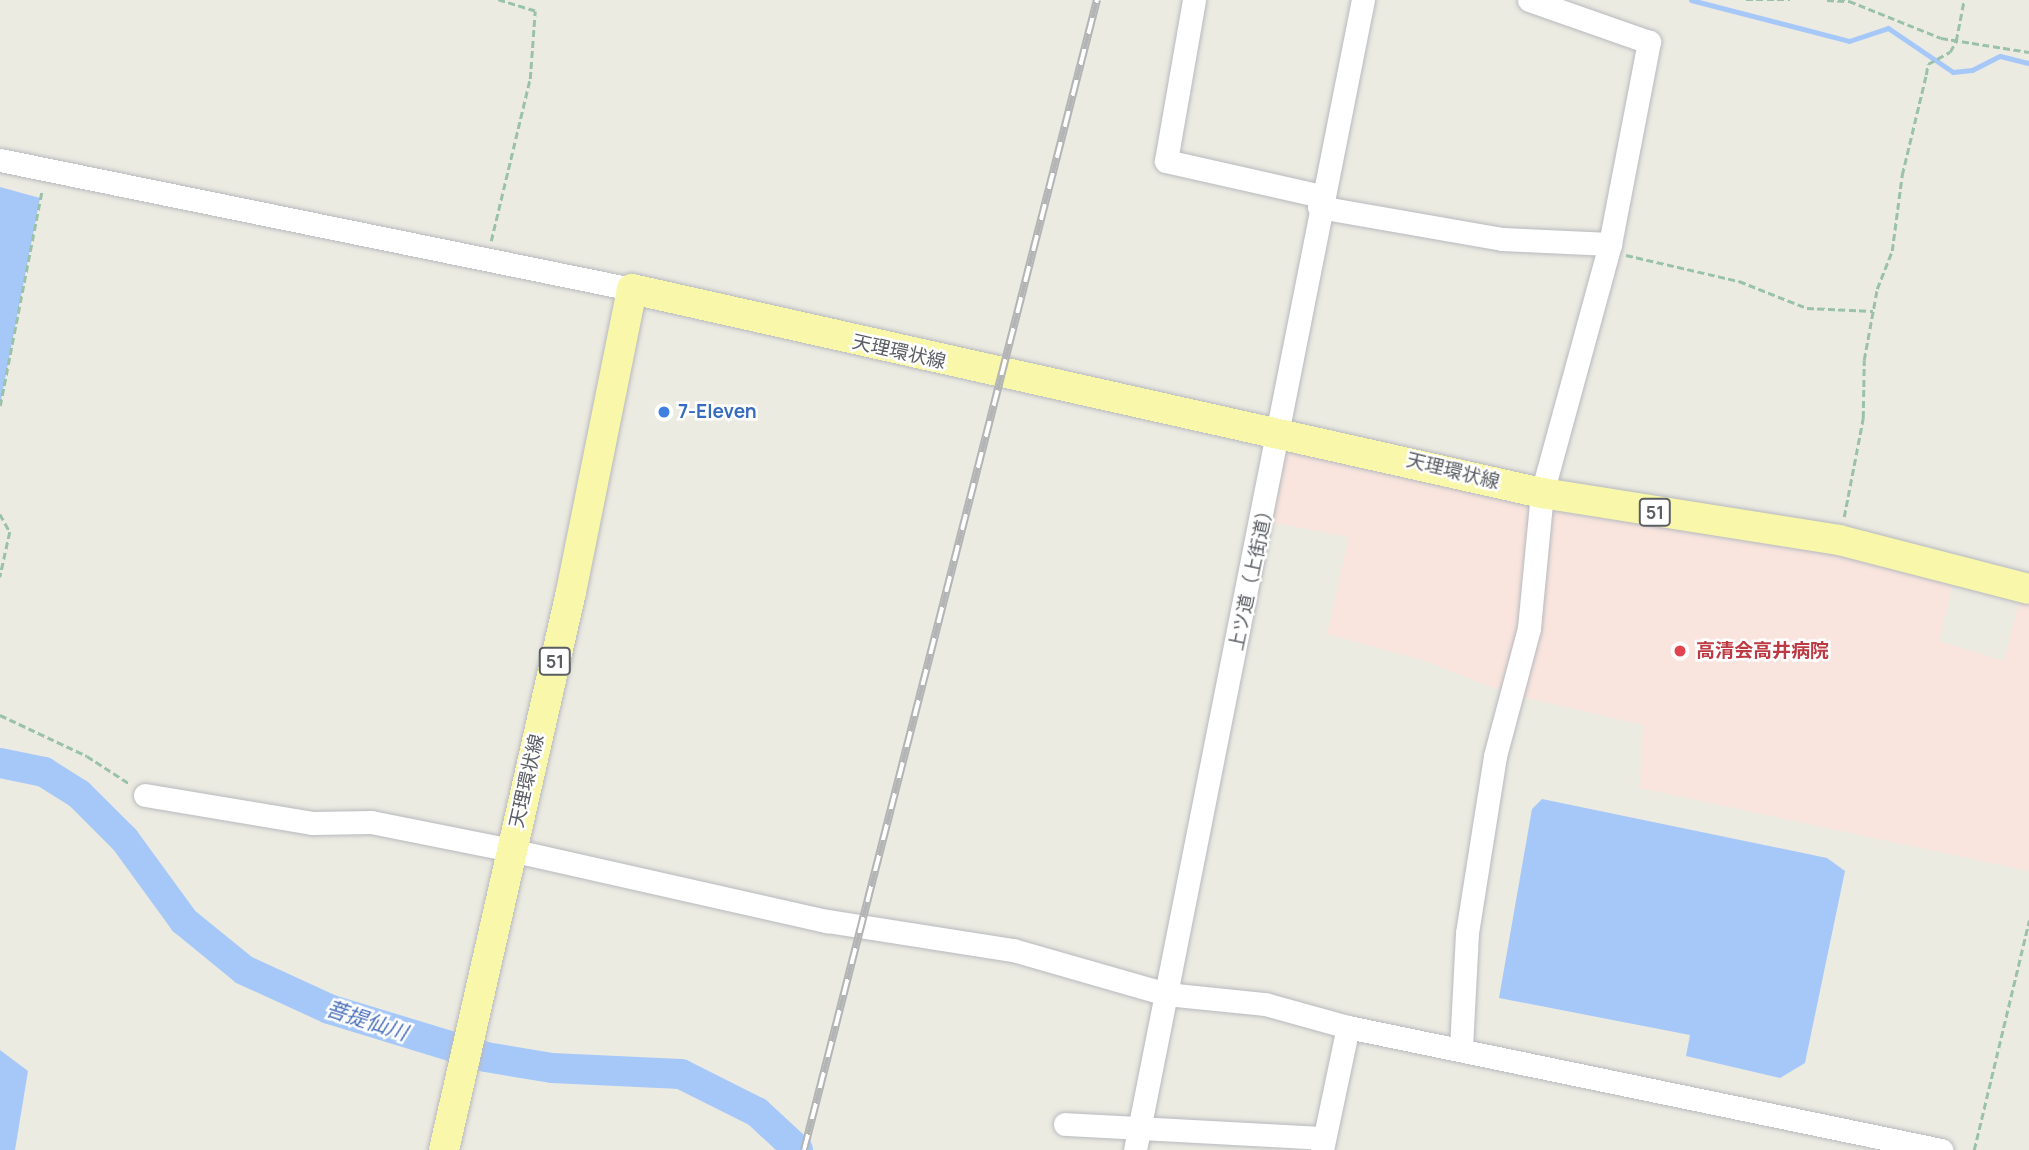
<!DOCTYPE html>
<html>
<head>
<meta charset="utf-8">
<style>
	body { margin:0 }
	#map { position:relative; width:2029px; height:1150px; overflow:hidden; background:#ecebe2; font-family:Manrope,"Noto Sans JP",sans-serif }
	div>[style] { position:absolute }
	.medical>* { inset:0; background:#f9e5de }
	.water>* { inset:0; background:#a6c8f9 }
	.stream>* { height:5px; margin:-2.5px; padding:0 2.5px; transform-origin:2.5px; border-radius:2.5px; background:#a6c8f9 }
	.river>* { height:30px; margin:-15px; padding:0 15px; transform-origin:15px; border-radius:15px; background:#a6c8f9 }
	.path>* { height:2.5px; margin-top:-1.25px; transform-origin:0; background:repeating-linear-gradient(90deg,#9ac2ab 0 7px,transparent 0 10.5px) }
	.roads { filter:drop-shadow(0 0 2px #b7b9be) drop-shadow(0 0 2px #b7b9be) }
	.minor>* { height:23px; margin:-11.5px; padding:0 11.5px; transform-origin:11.5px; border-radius:11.5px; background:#fff }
	.major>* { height:30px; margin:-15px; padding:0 15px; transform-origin:15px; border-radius:15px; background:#f9f8aa }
	.rail>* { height:8px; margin-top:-4px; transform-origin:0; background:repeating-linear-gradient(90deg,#fff 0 16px,#b3b4b4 0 32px); box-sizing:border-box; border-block:2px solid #b3b4b4 }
	.dots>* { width:19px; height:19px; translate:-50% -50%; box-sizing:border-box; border:4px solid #fff; border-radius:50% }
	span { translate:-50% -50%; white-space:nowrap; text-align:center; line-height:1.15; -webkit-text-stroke:5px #fff; paint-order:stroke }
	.shield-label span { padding:2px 5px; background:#fff; border:2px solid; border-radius:5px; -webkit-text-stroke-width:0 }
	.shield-label { font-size:18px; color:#5a5d62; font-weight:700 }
	.street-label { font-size:19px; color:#5a5d62 }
	.shop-label { font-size:19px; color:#366cbe; font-weight:700 }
	.left { translate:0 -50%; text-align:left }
	.health-label { font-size:19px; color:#be3a42; font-weight:700 }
	.water-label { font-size:21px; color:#4a70ba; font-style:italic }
</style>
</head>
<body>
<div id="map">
	<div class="medical">
		<i style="clip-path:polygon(1286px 447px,1553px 510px,1703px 528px,1874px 562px,1952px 585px,1939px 641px,2004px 661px,2019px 601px,2029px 603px,2029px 871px,1640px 788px,1643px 725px,1509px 694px,1425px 661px,1327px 634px,1349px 537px,1270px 522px)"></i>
	</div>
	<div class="water">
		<i style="clip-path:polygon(0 187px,40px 198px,0 405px)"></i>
		<i style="clip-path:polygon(1542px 799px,1827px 858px,1845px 871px,1805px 1063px,1780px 1078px,1686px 1056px,1690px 1035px,1499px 998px,1532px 809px)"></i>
		<i style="clip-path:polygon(0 1050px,28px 1071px,15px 1150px,0 1150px)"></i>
	</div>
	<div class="stream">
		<i style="left:1691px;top:0;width:163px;rotate:14.5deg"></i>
		<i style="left:1849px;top:41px;width:41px;rotate:-18.4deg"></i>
		<i style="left:1888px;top:28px;width:78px;rotate:34.1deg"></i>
		<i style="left:1953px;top:72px;width:19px;rotate:-6deg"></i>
		<i style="left:1972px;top:70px;width:31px;rotate:-27deg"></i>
		<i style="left:2000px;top:56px;width:30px;rotate:14deg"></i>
	</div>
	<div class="river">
		<i style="left:0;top:763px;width:45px;rotate:11.6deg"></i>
		<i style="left:44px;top:772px;width:41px;rotate:32.2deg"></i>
		<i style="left:79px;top:794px;width:65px;rotate:45deg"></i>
		<i style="left:125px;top:840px;width:100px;rotate:53.9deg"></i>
		<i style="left:184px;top:921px;width:77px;rotate:39.2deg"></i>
		<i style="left:244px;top:970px;width:94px;rotate:24.6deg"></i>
		<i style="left:329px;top:1009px;width:164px;rotate:17deg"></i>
		<i style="left:486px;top:1057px;width:67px;rotate:9.5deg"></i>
		<i style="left:552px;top:1068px;width:129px;rotate:2.7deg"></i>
		<i style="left:681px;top:1074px;width:85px;rotate:26.6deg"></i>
		<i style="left:757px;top:1112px;width:56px;rotate:42.8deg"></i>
	</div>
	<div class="path">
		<i style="left:1746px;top:0;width:44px"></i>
		<i style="left:1827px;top:0;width:22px;rotate:3deg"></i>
		<i style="left:1849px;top:1px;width:99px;rotate:21.9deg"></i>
		<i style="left:1941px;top:38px;width:89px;rotate:9deg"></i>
		<i style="left:491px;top:241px;width:167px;rotate:-76.5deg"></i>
		<i style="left:530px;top:79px;width:68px;rotate:-85.8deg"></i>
		<i style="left:535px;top:11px;width:39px;rotate:-163deg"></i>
		<i style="left:1626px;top:255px;width:116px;rotate:13deg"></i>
		<i style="left:1739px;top:281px;width:73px;rotate:21.7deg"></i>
		<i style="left:1807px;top:308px;width:66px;rotate:2.6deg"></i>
		<i style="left:0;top:406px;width:220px;rotate:-79deg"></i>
		<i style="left:0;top:514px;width:21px;rotate:61deg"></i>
		<i style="left:10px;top:532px;width:46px;rotate:102.5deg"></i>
		<i style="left:1844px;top:517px;width:101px;rotate:-79.1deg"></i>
		<i style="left:1863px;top:418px;width:58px;rotate:-89deg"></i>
		<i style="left:1864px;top:360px;width:72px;rotate:-79.6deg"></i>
		<i style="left:1877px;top:289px;width:41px;rotate:-68.5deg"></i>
		<i style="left:1892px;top:251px;width:77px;rotate:-82.5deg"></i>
		<i style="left:1902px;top:175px;width:103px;rotate:-76.5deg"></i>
		<i style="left:1926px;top:75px;width:11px;rotate:-80deg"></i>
		<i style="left:1928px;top:64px;width:25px;rotate:-29deg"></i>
		<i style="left:1950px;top:52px;width:13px;rotate:-61deg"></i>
		<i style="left:1956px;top:41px;width:42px;rotate:-79deg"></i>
		<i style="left:0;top:715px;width:96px;rotate:25.2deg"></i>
		<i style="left:87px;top:756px;width:51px;rotate:33.1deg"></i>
		<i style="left:1974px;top:1150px;width:236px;rotate:-76.5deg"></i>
	</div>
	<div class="roads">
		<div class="minor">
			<i style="left:1194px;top:0;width:163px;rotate:99.9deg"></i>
			<i style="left:1166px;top:161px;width:159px;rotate:12.7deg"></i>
			<i style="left:0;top:160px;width:645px;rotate:11.54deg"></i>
			<i style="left:1319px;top:207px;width:186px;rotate:9.9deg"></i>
			<i style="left:1502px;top:239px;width:108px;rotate:2.7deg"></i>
			<i style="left:145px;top:795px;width:169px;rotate:9.5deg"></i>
			<i style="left:312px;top:823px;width:59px;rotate:-1deg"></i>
			<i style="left:371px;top:822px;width:143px;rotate:11.3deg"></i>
			<i style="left:511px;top:850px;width:324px;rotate:12.7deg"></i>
			<i style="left:827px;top:921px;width:188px;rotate:8.9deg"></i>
			<i style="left:1013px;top:950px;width:159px;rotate:16deg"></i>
			<i style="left:1166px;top:994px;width:100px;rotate:5.8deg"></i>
			<i style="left:1265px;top:1004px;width:86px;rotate:15.5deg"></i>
			<i style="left:1348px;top:1027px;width:606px;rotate:11.72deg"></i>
			<i style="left:1461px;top:1048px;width:115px;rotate:-87deg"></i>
			<i style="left:1467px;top:933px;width:179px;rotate:-81deg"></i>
			<i style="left:1495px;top:756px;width:132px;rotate:-75.1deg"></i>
			<i style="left:1529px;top:628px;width:136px;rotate:-84.5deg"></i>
			<i style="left:1542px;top:493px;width:258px;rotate:-74.7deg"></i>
			<i style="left:1610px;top:244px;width:206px;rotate:-79.1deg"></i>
			<i style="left:1649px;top:42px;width:127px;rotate:-160.7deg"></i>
			<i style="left:1065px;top:1124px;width:259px;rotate:3.1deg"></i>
			<i style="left:1135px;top:1150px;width:1172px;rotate:-78.79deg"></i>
			<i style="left:1322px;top:1150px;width:126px;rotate:-78.1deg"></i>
		</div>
		<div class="major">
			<i style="left:444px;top:1150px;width:572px;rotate:-77.18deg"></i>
			<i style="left:571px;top:592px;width:309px;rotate:-78.6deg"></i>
			<i style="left:632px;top:289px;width:933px;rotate:12.64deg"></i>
			<i style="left:1542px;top:493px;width:301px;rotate:9deg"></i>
			<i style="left:1839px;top:540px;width:196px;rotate:14.5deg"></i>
		</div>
	</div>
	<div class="rail">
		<i style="left:804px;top:1150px;width:1187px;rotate:-75.71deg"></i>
	</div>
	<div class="dots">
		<i style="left:664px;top:412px;background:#3f7fe0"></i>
		<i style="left:1680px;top:651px;background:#e0444e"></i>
	</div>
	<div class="shield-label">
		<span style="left:1655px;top:512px">51</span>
		<span style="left:555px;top:661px">51</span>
	</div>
	<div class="street-label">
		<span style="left:899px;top:352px;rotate:13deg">天理環状線</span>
		<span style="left:1453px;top:471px;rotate:14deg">天理環状線</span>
		<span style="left:1252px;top:576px;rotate:-78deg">上ツ道（上街道）</span>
		<span style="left:527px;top:781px;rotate:-77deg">天理環状線</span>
	</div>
	<div class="shop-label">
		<span class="left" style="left:678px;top:412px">7-Eleven</span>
	</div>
	<div class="health-label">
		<span class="left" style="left:1696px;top:651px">高清会高井病院</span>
	</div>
	<div class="water-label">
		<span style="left:367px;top:1020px;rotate:18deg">菩提仙川</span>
	</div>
</div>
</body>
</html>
